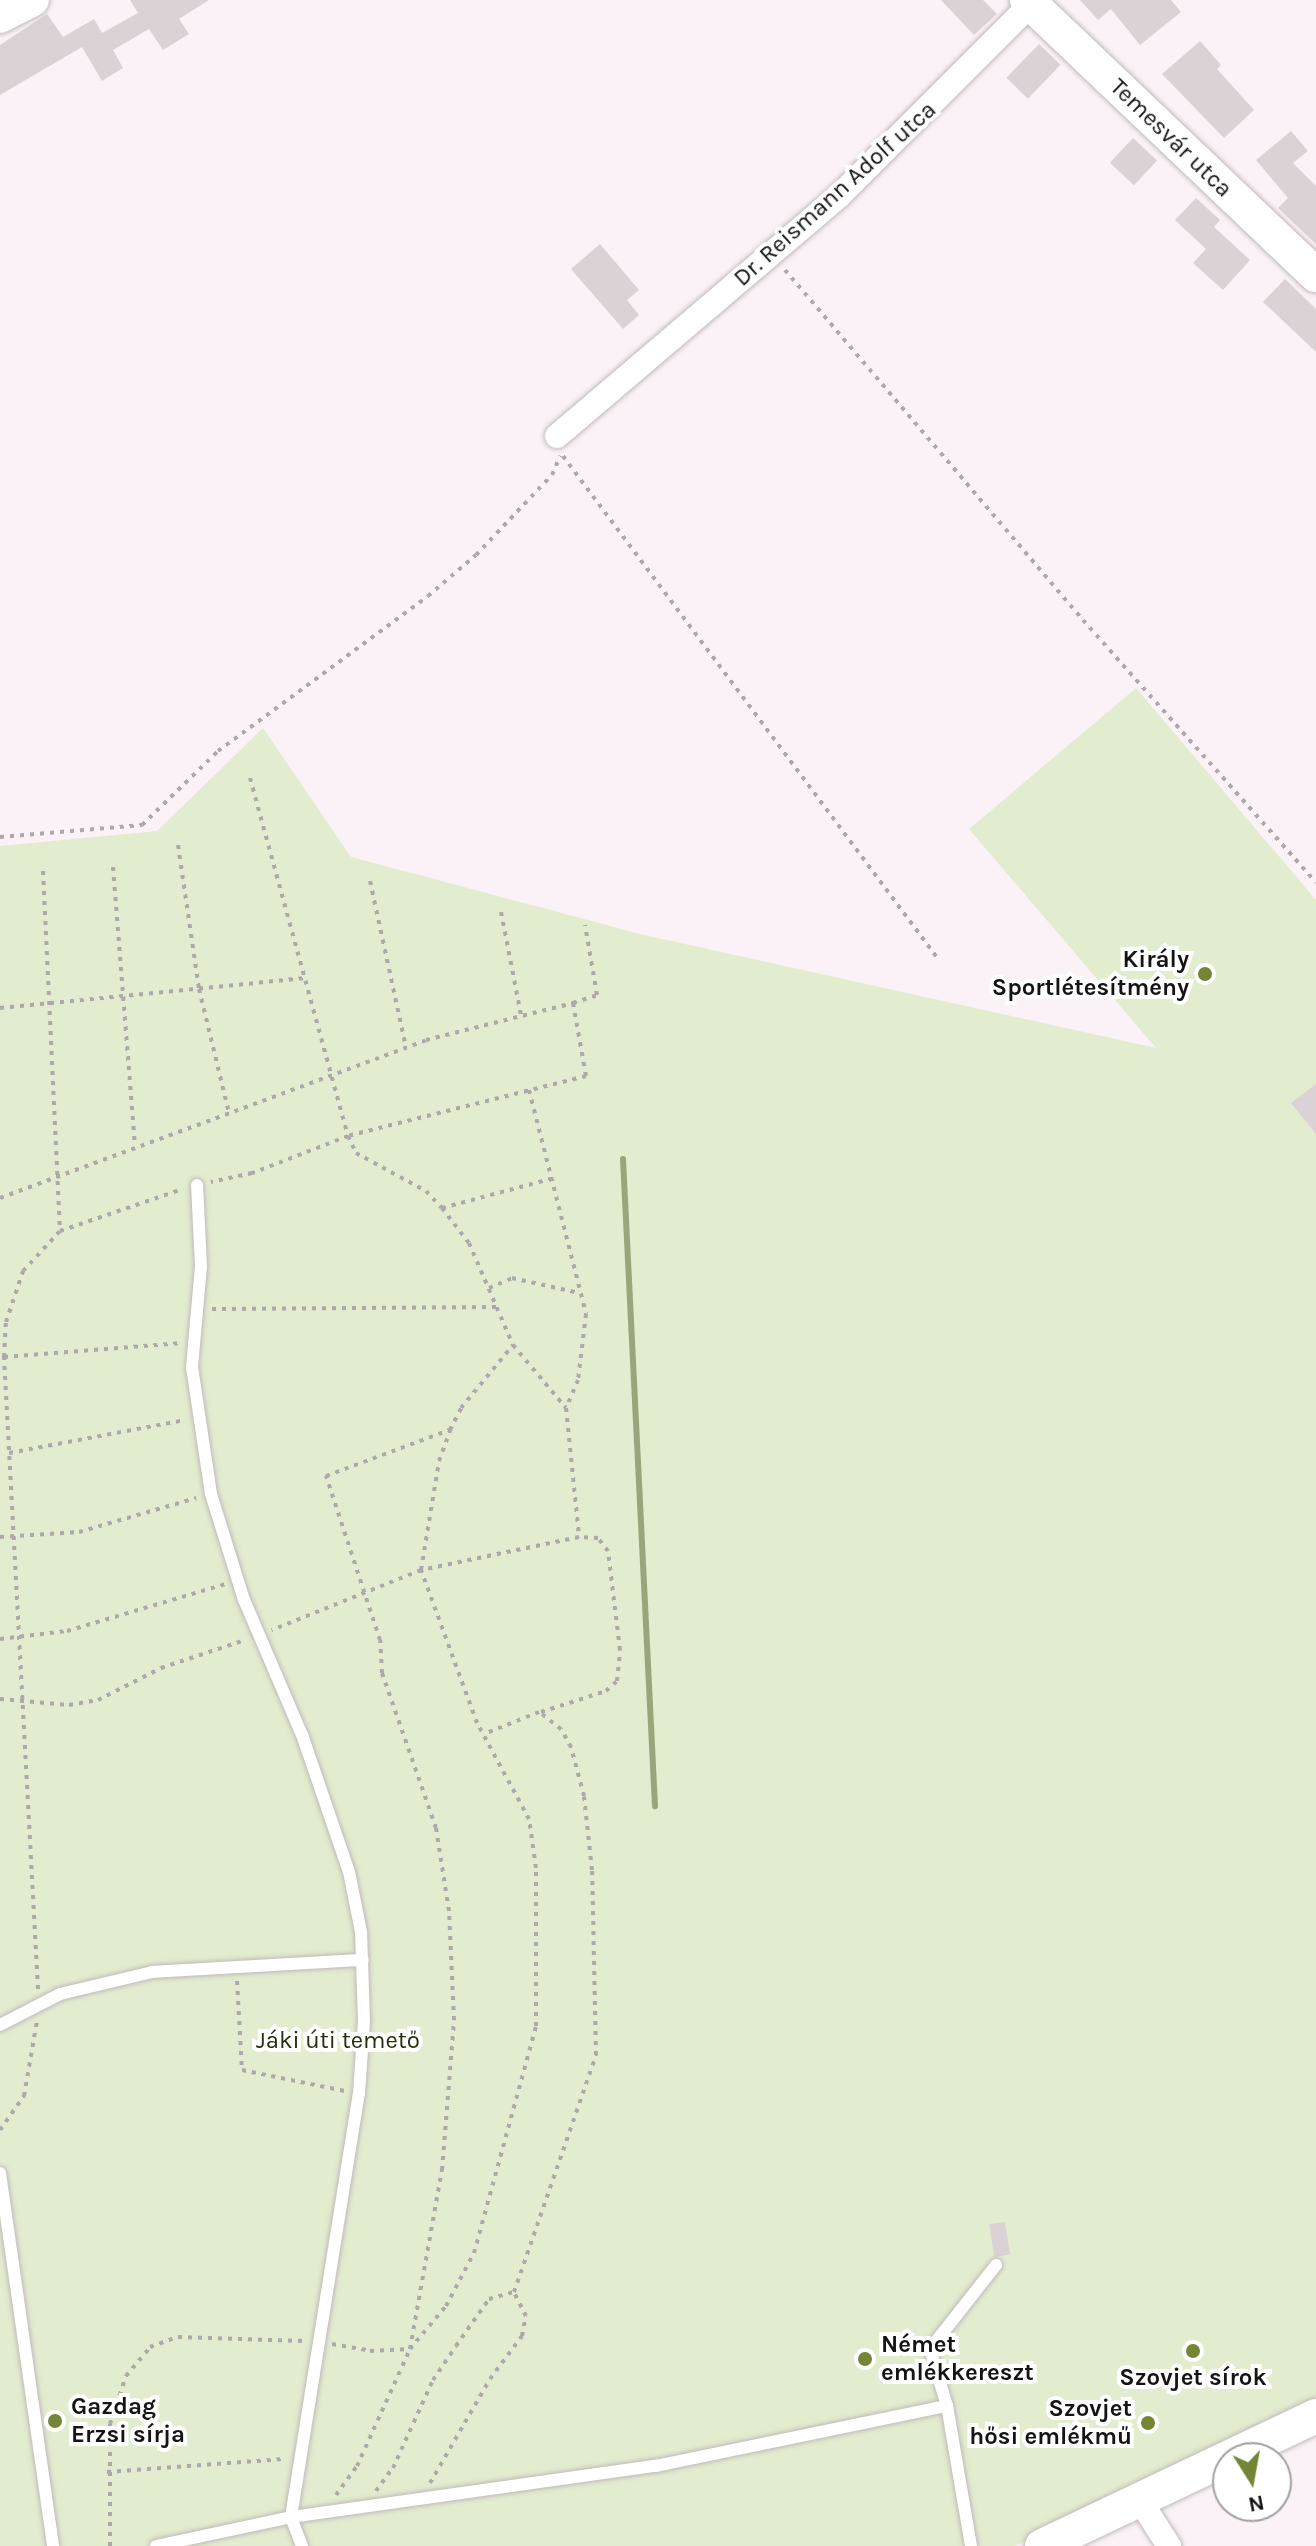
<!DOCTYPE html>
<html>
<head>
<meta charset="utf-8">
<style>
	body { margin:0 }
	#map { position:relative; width:1316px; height:2546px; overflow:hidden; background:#faf2f6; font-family:Karla,sans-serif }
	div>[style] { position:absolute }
	.green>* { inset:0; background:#e2ecce }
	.stream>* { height:6px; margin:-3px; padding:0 3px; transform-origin:3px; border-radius:3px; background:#99a67b }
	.building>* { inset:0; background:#dad2d5; transform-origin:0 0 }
	.path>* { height:4px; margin-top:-2px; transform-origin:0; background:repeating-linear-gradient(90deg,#aea8ab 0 4px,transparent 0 10px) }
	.roads { filter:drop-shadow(0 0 2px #c1b9bc) drop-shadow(0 0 2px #c1b9bc) }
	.lane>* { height:12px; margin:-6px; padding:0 6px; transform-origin:6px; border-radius:6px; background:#fff }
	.street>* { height:24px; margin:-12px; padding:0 12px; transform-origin:12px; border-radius:12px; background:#fff }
	.secondary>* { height:34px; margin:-17px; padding:0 17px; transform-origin:17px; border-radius:17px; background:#fff }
	.dots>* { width:22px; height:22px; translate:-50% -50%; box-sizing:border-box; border:4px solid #fff; border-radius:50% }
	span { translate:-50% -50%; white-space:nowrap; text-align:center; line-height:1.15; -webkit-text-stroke:8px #fff; paint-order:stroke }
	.street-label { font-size:24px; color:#151314 }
	.poi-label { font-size:24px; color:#151314; font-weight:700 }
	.right { translate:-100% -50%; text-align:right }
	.left { translate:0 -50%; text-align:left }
	.park-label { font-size:24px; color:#262f0c }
	.north { position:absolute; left:1212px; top:2442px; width:80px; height:80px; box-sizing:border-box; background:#fff; border:2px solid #a1a1a1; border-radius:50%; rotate:169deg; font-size:22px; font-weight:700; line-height:32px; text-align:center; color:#151314 }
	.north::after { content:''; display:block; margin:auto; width:28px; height:36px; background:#728636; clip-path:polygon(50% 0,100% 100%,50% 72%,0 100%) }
</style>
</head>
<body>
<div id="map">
	<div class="green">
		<i style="clip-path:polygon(1136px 688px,1316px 900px,1316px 2408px,1015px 2546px,0 2546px,0 846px,157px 831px,263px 728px,351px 857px,644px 935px,1156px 1048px,969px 829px)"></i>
	</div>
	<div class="stream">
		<i style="left:623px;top:1159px;width:648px;rotate:87.17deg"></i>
	</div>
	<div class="building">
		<i style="clip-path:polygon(130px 0,209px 0,179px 19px,189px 34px,163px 50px,149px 29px,113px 50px,123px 68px,102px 81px,82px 47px,0 95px,0 45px,47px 14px,63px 37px,94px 19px,102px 33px,138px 13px)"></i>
		<i style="clip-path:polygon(941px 0,983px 0,997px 14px,974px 35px)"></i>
		<i style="clip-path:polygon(1080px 0,1171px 0,1181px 12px,1140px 45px,1111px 9px,1098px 20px)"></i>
		<i style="clip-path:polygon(1200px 41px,1221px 65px,1217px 69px,1254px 110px,1224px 138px,1162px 74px)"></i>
		<i style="left:1039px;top:44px;width:30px;height:47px;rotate:44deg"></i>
		<i style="clip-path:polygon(1291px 131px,1308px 151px,1293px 163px,1316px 186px,1316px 244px,1278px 208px,1288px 198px,1256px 160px)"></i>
		<i style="left:1133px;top:138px;width:33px;height:34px;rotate:43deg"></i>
		<i style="clip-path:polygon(1196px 198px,1220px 220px,1214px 227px,1250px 260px,1223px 290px,1193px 263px,1206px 249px,1175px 220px)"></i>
		<i style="clip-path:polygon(600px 244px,639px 290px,627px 300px,639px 315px,623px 329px,571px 269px)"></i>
		<i style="clip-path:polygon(1285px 279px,1316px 309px,1316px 352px,1263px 302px)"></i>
		<i style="clip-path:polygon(1316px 1084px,1316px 1134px,1291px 1103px)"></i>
		<i style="left:1005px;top:2222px;width:33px;height:16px;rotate:81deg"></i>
	</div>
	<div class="path">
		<i style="left:785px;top:270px;width:460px;rotate:49.6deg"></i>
		<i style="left:1083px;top:620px;width:351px;rotate:48.4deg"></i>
		<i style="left:563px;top:456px;width:629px;rotate:53.28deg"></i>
		<i style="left:250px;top:778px;width:371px;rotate:74.7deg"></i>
		<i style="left:348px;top:1136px;width:19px;rotate:65deg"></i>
		<i style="left:356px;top:1153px;width:80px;rotate:28.5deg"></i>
		<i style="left:426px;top:1191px;width:23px;rotate:47deg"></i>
		<i style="left:442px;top:1208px;width:44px;rotate:52.4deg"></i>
		<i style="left:469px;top:1243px;width:111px;rotate:66.7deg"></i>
		<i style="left:513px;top:1345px;width:82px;rotate:49.9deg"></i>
		<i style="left:566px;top:1408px;width:130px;rotate:84.2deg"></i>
		<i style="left:579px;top:1537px;width:161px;rotate:168.2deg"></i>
		<i style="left:421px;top:1570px;width:161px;rotate:158.1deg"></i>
		<i style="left:0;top:837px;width:143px;rotate:-4.8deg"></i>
		<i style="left:142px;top:825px;width:106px;rotate:-44.2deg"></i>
		<i style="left:218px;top:751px;width:261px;rotate:-36.4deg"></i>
		<i style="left:428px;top:596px;width:63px;rotate:-40.5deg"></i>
		<i style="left:476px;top:555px;width:110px;rotate:-46.5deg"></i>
		<i style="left:552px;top:475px;width:21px;rotate:-67deg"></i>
		<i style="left:178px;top:845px;width:146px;rotate:81.7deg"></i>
		<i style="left:199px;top:989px;width:128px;rotate:76.4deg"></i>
		<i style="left:113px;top:867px;width:280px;rotate:85.5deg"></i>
		<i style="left:43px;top:871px;width:360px;rotate:87.3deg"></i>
		<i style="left:370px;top:881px;width:170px;rotate:77.8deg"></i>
		<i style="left:501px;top:912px;width:105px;rotate:79deg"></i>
		<i style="left:573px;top:1003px;width:25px;rotate:-18deg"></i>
		<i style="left:597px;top:995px;width:71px;rotate:-99.7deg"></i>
		<i style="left:0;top:1008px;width:307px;rotate:-5.6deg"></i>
		<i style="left:529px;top:1090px;width:231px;rotate:75.7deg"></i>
		<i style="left:586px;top:1314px;width:66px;rotate:96.9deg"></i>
		<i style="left:578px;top:1380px;width:30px;rotate:113deg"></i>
		<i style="left:0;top:1198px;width:454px;rotate:-20.3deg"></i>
		<i style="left:426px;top:1040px;width:152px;rotate:-14.1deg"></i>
		<i style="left:573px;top:1003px;width:74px;rotate:79.9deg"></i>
		<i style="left:586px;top:1076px;width:245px;rotate:165.9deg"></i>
		<i style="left:348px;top:1136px;width:103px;rotate:158.9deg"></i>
		<i style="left:252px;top:1173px;width:42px;rotate:167.6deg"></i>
		<i style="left:442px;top:1208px;width:112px;rotate:-15deg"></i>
		<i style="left:489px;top:1288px;width:25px;rotate:-23deg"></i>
		<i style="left:512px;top:1278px;width:69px;rotate:12.6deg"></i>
		<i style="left:212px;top:1309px;width:285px;rotate:-0.4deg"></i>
		<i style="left:4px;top:1357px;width:178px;rotate:-4.5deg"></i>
		<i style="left:9px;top:1453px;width:180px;rotate:-10.6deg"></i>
		<i style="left:0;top:1537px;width:79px;rotate:-3.6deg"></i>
		<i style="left:79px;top:1532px;width:122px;rotate:-16.2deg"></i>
		<i style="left:0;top:1639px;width:67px;rotate:-6.8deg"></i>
		<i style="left:67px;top:1631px;width:166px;rotate:-16.5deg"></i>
		<i style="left:0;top:1699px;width:69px;rotate:5deg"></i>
		<i style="left:69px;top:1705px;width:29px;rotate:-10deg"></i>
		<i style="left:98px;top:1700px;width:71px;rotate:-26.9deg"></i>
		<i style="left:161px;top:1668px;width:89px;rotate:-18.4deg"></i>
		<i style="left:541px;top:1712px;width:68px;rotate:-17.9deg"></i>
		<i style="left:606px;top:1691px;width:15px;rotate:-42deg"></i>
		<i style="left:617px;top:1681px;width:31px;rotate:-84deg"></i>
		<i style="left:620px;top:1650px;width:100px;rotate:-96.9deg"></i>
		<i style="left:608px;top:1551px;width:16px;rotate:-128deg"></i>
		<i style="left:598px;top:1538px;width:19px;rotate:-177deg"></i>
		<i style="left:237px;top:1981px;width:89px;rotate:86.8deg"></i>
		<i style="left:242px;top:2070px;width:105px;rotate:11.5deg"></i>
		<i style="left:38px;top:1989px;width:633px;rotate:-93.08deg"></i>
		<i style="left:4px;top:1357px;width:35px;rotate:-87deg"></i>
		<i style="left:6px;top:1322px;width:54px;rotate:-71.6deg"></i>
		<i style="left:23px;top:1271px;width:54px;rotate:-47.2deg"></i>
		<i style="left:60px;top:1231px;width:130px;rotate:-18.9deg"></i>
		<i style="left:0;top:2130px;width:42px;rotate:-54.8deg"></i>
		<i style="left:24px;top:2096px;width:76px;rotate:-80.2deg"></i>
		<i style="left:332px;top:2344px;width:39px;rotate:10deg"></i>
		<i style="left:370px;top:2351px;width:40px;rotate:-2.9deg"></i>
		<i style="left:410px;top:2349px;width:182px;rotate:-79.9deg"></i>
		<i style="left:442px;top:2170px;width:150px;rotate:-85.4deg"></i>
		<i style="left:454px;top:2020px;width:109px;rotate:-92.6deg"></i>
		<i style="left:449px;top:1911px;width:84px;rotate:-98.9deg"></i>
		<i style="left:436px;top:1828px;width:164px;rotate:-109.2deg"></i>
		<i style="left:382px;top:1673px;width:33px;rotate:-93deg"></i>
		<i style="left:380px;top:1640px;width:173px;rotate:-108.2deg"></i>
		<i style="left:326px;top:1476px;width:132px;rotate:-20.4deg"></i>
		<i style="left:107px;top:2472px;width:177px;rotate:-4.2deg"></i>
		<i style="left:430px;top:2483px;width:120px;rotate:-60deg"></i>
		<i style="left:490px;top:2379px;width:54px;rotate:-53.3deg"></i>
		<i style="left:522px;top:2336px;width:20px;rotate:-79deg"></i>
		<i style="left:526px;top:2316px;width:27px;rotate:-117deg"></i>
		<i style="left:376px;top:2491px;width:29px;rotate:-54deg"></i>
		<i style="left:393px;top:2468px;width:97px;rotate:-65.6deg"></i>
		<i style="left:433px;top:2380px;width:41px;rotate:-55.9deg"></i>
		<i style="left:456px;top:2346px;width:57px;rotate:-54.9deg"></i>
		<i style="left:489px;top:2299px;width:26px;rotate:-16deg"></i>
		<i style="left:514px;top:2292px;width:251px;rotate:-70.9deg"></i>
		<i style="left:596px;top:2055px;width:185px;rotate:-91.2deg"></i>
		<i style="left:592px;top:1870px;width:74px;rotate:-96.2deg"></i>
		<i style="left:584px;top:1796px;width:51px;rotate:-104.9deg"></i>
		<i style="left:571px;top:1747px;width:21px;rotate:-119deg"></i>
		<i style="left:561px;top:1729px;width:28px;rotate:-142deg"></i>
		<i style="left:539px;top:1712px;width:59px;rotate:158.2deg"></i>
		<i style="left:336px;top:2495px;width:36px;rotate:-54deg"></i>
		<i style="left:357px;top:2466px;width:128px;rotate:-65.6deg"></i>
		<i style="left:410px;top:2349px;width:56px;rotate:-50.1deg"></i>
		<i style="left:446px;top:2306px;width:60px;rotate:-62.2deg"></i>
		<i style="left:474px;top:2253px;width:235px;rotate:-74.7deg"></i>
		<i style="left:536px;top:2026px;width:158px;rotate:-90deg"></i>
		<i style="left:536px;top:1868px;width:49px;rotate:-98.1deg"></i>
		<i style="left:529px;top:1819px;width:109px;rotate:-118.4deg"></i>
		<i style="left:477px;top:1723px;width:163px;rotate:-110.1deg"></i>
		<i style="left:421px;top:1570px;width:110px;rotate:-80.6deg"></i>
		<i style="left:439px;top:1461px;width:33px;rotate:-70deg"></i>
		<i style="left:450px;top:1430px;width:25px;rotate:-63deg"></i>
		<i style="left:461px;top:1408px;width:82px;rotate:-50.5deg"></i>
		<i style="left:110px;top:2546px;width:122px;rotate:-90deg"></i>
		<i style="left:110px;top:2424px;width:51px;rotate:-71.6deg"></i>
		<i style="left:126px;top:2376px;width:38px;rotate:-50deg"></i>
		<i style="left:150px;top:2347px;width:30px;rotate:-20deg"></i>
		<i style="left:178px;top:2337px;width:129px;rotate:1.8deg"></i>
	</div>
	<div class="roads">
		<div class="lane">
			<i style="left:0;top:2025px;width:68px;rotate:-27.3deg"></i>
			<i style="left:60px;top:1994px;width:95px;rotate:-13.4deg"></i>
			<i style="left:152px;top:1972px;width:211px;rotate:-3.3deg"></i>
			<i style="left:0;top:2173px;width:377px;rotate:81.9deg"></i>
			<i style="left:156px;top:2546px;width:138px;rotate:-12.1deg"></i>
			<i style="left:291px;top:2517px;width:428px;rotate:-80.9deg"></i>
			<i style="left:359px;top:2094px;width:73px;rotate:-86.1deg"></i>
			<i style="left:364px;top:2021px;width:89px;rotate:-91.9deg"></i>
			<i style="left:361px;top:1932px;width:61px;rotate:-101.3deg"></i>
			<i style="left:349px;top:1872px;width:145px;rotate:-108.9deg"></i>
			<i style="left:302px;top:1735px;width:147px;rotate:-113.2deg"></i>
			<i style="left:244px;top:1600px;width:111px;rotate:-107.3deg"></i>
			<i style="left:211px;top:1494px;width:128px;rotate:-98.5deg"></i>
			<i style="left:192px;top:1367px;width:101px;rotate:-84.9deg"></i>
			<i style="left:201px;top:1266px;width:81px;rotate:-92.8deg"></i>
			<i style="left:302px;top:2546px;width:31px;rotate:-111deg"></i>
			<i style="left:291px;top:2517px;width:369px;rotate:-8deg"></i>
			<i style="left:656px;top:2466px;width:297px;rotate:-11.7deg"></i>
			<i style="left:971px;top:2546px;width:142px;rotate:-99.7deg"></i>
			<i style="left:947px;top:2406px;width:59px;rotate:-106.6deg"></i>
			<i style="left:930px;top:2349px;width:107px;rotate:-51.8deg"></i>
		</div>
		<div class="street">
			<i style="left:557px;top:436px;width:369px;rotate:-40.4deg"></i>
			<i style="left:838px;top:197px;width:273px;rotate:-45deg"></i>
			<i style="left:1139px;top:2499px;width:56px;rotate:57.4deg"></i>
		</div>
		<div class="secondary">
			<i style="left:1027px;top:0;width:399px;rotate:43.6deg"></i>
			<i style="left:0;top:16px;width:36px;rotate:-27deg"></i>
			<i style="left:1042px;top:2546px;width:303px;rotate:-25.4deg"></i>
		</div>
	</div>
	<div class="dots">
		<i style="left:1205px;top:974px;background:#728636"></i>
		<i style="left:1193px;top:2351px;background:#728636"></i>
		<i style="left:865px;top:2359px;background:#728636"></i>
		<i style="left:55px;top:2421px;background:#728636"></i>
		<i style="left:1148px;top:2423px;background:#728636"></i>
	</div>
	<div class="street-label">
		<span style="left:1171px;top:138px;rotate:44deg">Temesvár utca</span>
		<span style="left:835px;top:194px;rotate:-42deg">Dr. Reismann Adolf utca</span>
	</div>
	<div class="poi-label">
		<span class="right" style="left:1189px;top:974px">Király<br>Sportlétesítmény</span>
		<span class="left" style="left:881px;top:2359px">Német<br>emlékkereszt</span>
		<span style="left:1193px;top:2378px">Szovjet sírok</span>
		<span class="left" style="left:71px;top:2421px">Gazdag<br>Erzsi sírja</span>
		<span class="right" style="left:1132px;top:2423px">Szovjet<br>hősi emlékmű</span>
	</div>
	<div class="park-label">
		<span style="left:338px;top:2041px">Jáki úti temető</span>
	</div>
	<div class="north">N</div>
</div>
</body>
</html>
